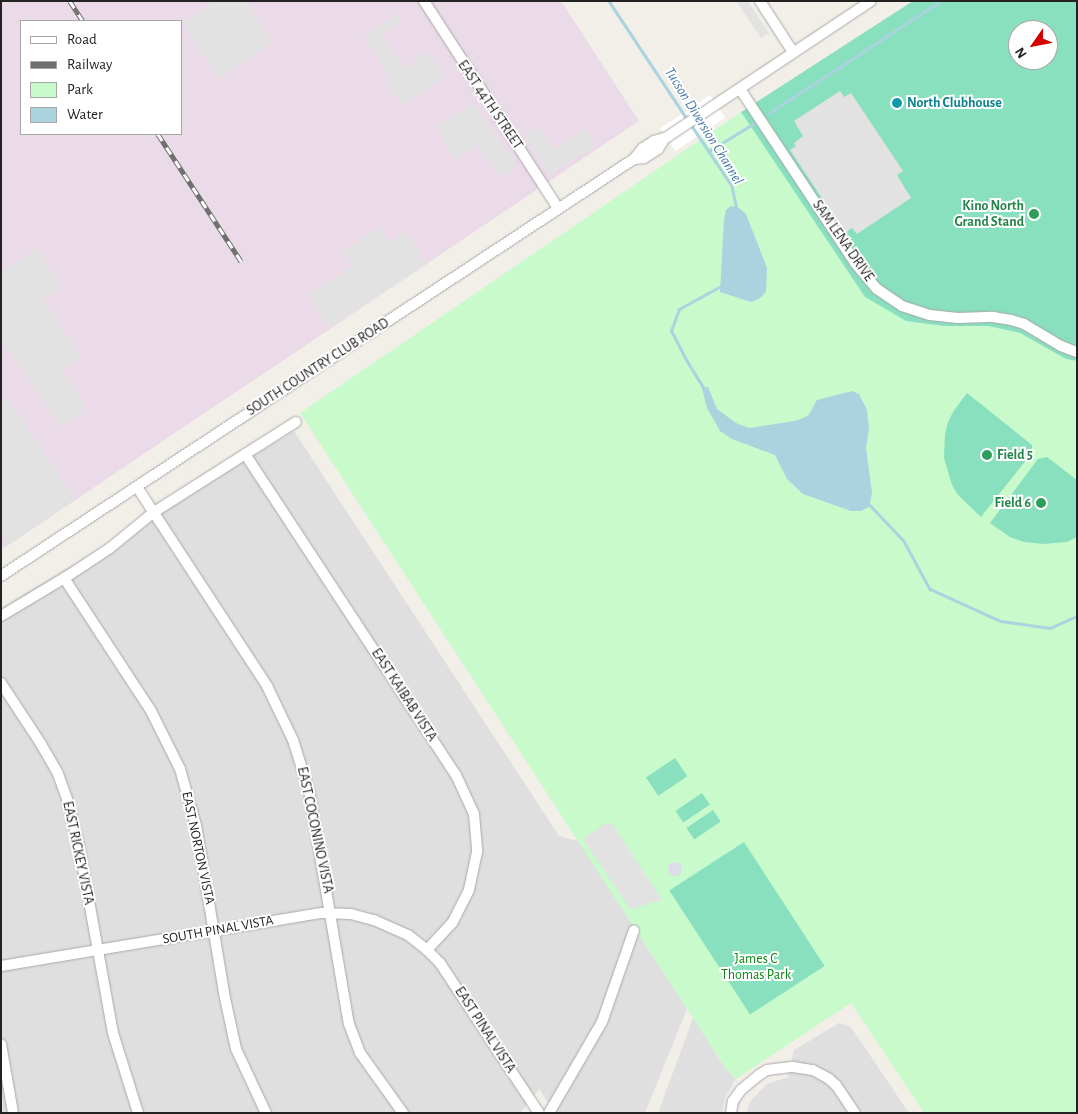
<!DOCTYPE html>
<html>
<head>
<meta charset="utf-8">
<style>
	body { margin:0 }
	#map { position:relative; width:1078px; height:1114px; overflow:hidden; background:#f2efe9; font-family:"Alegreya Sans",sans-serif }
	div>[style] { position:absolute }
	.residential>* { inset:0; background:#e0dfdf }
	.industrial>* { inset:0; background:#ebdbe8 }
	.park>* { inset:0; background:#c8facc }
	.pitch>* { inset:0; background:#88e0be; transform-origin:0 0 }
	.parking>* { inset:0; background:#e2e2e2 }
	.plaza>* { inset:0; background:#dddde8 }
	.round { border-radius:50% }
	.water>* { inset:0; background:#aad3df }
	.pier>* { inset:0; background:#fff; transform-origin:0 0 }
	.stream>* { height:2.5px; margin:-1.25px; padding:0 1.25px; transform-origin:1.25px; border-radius:1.25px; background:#aad3df }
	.roads { filter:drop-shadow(0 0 1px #a9a9a9) drop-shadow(0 0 1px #a9a9a9) }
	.minor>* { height:10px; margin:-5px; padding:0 5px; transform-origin:5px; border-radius:5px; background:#fff }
	.rail>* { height:4.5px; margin-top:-2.25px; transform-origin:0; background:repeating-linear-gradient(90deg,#fff 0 8px,#707070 0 16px); box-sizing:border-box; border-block:1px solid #707070 }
	.dots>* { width:14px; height:14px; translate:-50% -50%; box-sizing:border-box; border:2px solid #fff; border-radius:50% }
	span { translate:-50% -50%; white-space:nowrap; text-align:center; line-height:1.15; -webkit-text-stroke:4px #fff; paint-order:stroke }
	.culture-label { font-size:14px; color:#0d838f; font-weight:700 }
	.left { translate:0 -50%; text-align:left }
	.street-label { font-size:14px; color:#222 }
	.leisure-label { font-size:14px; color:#27864d; font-weight:700 }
	.right { translate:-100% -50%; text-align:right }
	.park-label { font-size:14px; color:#0c8416 }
	.water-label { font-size:15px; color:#4a7aab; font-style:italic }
	.frame { position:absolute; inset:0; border:2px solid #222; pointer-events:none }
	.legend { position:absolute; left:20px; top:20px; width:162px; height:115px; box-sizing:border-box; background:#fff; border:1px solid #a7a7a7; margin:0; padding:6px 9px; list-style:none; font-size:15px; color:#222 }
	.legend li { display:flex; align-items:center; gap:10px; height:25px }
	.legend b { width:25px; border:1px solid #a7a7a7 }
	.north { position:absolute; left:1008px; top:20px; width:50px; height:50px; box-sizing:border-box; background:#fff; border:1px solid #a7a7a7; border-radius:50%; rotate:237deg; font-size:14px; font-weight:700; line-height:20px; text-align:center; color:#222 }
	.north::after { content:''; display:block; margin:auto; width:18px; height:22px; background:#d40000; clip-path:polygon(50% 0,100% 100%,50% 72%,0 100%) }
</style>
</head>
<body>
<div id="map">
	<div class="residential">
		<i style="clip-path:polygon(294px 431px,559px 836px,579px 841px,687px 1009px,645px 1113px,555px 1113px,539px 1089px,520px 1113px,1px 1113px,1px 608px)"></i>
		<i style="clip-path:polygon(693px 1018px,726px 1069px,736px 1079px,725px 1098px,722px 1113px,658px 1113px)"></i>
		<i style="clip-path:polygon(839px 1023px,851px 1027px,909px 1113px,746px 1113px,751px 1100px,767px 1084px,788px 1077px,794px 1050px)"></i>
	</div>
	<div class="industrial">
		<i style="clip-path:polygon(evenodd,1px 1px,561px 1px,639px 121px,1px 550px,1px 1px,21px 21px,181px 21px,181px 134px,21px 134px,21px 21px)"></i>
	</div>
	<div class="park">
		<i style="clip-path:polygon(741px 112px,865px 297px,906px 321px,944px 326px,988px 326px,1020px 333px,1066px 359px,1077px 361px,1077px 1113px,924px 1113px,851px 1003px,736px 1079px,726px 1069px,300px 413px)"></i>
	</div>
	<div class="pitch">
		<i style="clip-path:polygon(evenodd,913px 1px,1077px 1px,1077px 361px,1066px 359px,1020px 333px,988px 326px,944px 326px,906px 321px,865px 297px,741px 112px,913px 1px,1018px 30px,1048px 30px,1048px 60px,1018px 60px,1018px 30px)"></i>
		<i style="clip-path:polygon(967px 393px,1032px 445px,1032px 452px,1027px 459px,981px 517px,958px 495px,952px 485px,944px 458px,945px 434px,948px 422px,953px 412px)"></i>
		<i style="clip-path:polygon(1047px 457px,1077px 480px,1077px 537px,1067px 542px,1043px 544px,1024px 542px,1010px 537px,990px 523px,1038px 459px)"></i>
		<i style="left:675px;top:758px;width:22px;height:35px;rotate:56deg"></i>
		<i style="left:702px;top:793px;width:14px;height:32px;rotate:56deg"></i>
		<i style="left:713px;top:810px;width:14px;height:32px;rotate:56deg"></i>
		<i style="left:744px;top:842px;width:148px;height:89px;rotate:57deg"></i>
	</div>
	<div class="parking">
		<i style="clip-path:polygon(215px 1px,246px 1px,273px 42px,219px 79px,183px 22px)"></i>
		<i style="clip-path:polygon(736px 1px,748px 1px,769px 33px,761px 38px)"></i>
		<i style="clip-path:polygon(398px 13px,402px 20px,381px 35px,404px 68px,428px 52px,444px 77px,402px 105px,386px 80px,391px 77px,364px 37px)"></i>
		<i style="clip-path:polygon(840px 91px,844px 97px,851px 93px,903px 171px,897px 175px,911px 198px,857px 234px,852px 228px,845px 233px,790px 150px,796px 146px,794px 143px,803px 136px,794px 121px)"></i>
		<i style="clip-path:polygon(473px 103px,517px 166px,500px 177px,478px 145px,456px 160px,436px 127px)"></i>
		<i style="clip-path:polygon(539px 126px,554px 149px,585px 129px,596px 145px,549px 175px,524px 136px)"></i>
		<i style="clip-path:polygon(380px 227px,390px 242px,406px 232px,427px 264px,329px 328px,308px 295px,352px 266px,343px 251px)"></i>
		<i style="clip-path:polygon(38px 248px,60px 288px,43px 299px,80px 357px,62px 369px,86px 408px,60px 427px,1px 339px,1px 272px)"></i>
		<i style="clip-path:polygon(7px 397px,75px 500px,9px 545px,1px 534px,1px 401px)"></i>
		<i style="clip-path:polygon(608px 822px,613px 825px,662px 900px,630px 909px,584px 841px,585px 837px)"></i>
	</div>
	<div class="plaza">
		<i class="round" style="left:668px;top:862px;width:14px;height:14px"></i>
	</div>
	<div class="water">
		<i style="clip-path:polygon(731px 206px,739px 208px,746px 214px,767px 268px,766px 292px,759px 299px,751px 302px,720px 292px,724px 220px,726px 210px)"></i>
		<i style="clip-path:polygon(708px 387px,717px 409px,736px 423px,749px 428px,795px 421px,808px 416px,817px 400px,852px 391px,859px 394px,867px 410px,869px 428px,866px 448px,872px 493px,869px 507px,861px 511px,851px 511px,803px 494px,787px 479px,775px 455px,732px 439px,720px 431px,707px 408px,702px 388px)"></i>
	</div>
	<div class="pier">
		<i style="left:710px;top:95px;width:27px;height:60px;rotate:56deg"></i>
	</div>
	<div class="stream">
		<i style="left:609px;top:1px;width:141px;rotate:56.5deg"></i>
		<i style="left:769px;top:113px;width:205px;rotate:-33.1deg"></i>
		<i style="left:690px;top:123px;width:76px;rotate:56.3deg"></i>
		<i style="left:732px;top:186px;width:25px;rotate:78deg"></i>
		<i style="left:709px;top:151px;width:52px;rotate:-31.5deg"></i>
		<i style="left:704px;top:389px;width:32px;rotate:-122deg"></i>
		<i style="left:687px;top:362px;width:35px;rotate:-117deg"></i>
		<i style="left:671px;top:331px;width:23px;rotate:-70deg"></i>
		<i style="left:679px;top:309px;width:50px;rotate:-28.6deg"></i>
		<i style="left:868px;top:503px;width:52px;rotate:46.5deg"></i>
		<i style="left:904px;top:541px;width:55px;rotate:61.6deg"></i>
		<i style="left:930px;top:589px;width:78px;rotate:24.3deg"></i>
		<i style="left:1001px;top:621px;width:49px;rotate:8.1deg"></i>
		<i style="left:1050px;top:628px;width:30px;rotate:-24deg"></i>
	</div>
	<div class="roads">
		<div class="minor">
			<i style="left:424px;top:1px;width:247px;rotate:57.1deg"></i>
			<i style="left:760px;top:1px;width:61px;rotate:57.1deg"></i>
			<i style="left:740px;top:89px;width:209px;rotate:56.5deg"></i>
			<i style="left:855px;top:263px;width:34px;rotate:50deg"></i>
			<i style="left:877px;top:289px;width:30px;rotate:34deg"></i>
			<i style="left:902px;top:306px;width:29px;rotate:18deg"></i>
			<i style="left:930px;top:315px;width:28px;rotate:6deg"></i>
			<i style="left:958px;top:318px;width:35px;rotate:-2deg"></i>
			<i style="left:993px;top:317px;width:18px;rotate:9deg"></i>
			<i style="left:1011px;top:320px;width:14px;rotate:17deg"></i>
			<i style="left:1024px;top:324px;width:43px;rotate:30.7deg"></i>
			<i style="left:1061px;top:346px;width:17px;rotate:21deg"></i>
			<i style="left:634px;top:159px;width:10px;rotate:-6deg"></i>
			<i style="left:644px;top:158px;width:17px;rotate:-33deg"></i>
			<i style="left:658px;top:149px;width:13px;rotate:-58deg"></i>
			<i style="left:245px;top:454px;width:384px;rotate:56.7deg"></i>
			<i style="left:456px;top:775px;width:43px;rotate:65.2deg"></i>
			<i style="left:474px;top:814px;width:38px;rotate:85deg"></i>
			<i style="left:477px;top:852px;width:39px;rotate:102deg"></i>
			<i style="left:469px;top:890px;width:37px;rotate:117deg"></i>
			<i style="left:452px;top:923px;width:37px;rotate:133deg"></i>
			<i style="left:137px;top:487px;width:238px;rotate:56.8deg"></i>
			<i style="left:267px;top:686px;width:60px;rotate:64.3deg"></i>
			<i style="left:293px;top:740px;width:53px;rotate:72.6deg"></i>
			<i style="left:309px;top:791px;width:236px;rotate:80.3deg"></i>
			<i style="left:349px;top:1024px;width:31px;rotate:69deg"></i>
			<i style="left:360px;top:1053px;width:74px;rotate:54.4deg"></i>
			<i style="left:1px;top:576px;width:758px;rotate:-33.38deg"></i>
			<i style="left:634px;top:159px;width:14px;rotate:-51deg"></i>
			<i style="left:643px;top:148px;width:13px;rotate:-32deg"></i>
			<i style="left:654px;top:141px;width:14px;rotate:-17deg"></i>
			<i style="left:667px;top:137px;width:245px;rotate:-33.7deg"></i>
			<i style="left:64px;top:578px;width:159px;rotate:56.8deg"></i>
			<i style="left:151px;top:711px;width:65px;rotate:63.4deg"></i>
			<i style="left:180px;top:769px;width:58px;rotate:74.1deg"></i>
			<i style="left:196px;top:825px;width:175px;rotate:80.5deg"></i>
			<i style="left:225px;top:998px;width:52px;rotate:77.8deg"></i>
			<i style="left:236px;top:1049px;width:71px;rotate:64.9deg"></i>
			<i style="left:1px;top:616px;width:76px;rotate:-31deg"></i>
			<i style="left:66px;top:577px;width:53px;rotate:-33.4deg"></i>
			<i style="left:110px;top:548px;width:57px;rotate:-39.3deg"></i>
			<i style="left:154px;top:512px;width:168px;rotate:-32.4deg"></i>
			<i style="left:1px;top:683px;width:73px;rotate:56.7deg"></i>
			<i style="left:41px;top:744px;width:34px;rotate:60deg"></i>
			<i style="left:58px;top:774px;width:27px;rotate:70deg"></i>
			<i style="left:67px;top:799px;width:49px;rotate:75.7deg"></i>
			<i style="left:79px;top:846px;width:190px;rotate:79.7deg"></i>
			<i style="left:113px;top:1033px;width:84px;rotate:72.6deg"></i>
			<i style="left:1px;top:966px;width:325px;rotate:-9.4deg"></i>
			<i style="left:322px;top:913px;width:29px;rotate:2deg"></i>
			<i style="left:351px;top:914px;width:24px;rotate:15deg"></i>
			<i style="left:374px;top:920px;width:37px;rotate:24deg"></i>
			<i style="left:408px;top:935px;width:24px;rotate:38deg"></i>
			<i style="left:427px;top:950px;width:18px;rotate:45deg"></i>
			<i style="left:440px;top:963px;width:180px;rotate:56.6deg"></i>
			<i style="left:1px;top:1044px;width:70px;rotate:80.1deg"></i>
			<i style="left:549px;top:1113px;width:105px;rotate:-59.8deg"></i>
			<i style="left:602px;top:1022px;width:97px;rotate:-70.8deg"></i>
			<i style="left:731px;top:1113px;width:12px;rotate:-81deg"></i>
			<i style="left:733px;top:1101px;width:14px;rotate:-54deg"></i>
			<i style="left:741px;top:1090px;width:23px;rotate:-40deg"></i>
			<i style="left:759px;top:1075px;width:9px;rotate:-32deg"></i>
			<i style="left:767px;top:1070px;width:26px;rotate:-7deg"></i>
			<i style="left:793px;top:1067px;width:20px;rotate:9deg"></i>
			<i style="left:813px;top:1070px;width:18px;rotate:29deg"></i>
			<i style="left:829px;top:1079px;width:9px;rotate:41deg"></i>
			<i style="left:836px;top:1085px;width:34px;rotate:56deg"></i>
		</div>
	</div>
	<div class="rail">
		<i style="left:70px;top:1px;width:24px;rotate:57deg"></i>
		<i style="left:158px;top:134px;width:152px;rotate:56.8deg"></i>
	</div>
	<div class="dots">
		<i style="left:897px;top:103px;background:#0f9aa8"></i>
		<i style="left:1034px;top:214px;background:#2e9e5b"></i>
		<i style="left:987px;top:455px;background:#2e9e5b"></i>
		<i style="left:1041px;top:503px;background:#2e9e5b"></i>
	</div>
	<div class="culture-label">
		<span class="left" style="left:907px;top:103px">North Clubhouse</span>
	</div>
	<div class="street-label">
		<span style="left:490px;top:105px;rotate:56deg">EAST 44TH STREET</span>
		<span style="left:843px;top:241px;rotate:55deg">SAM LENA DRIVE</span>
		<span style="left:318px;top:367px;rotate:-33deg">SOUTH COUNTRY CLUB ROAD</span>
		<span style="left:404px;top:695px;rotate:57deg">EAST KAIBAB VISTA</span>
		<span style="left:315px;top:830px;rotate:78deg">EAST COCONINO VISTA</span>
		<span style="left:198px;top:848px;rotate:78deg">EAST NORTON VISTA</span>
		<span style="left:78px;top:853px;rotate:78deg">EAST RICKEY VISTA</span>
		<span style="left:218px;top:930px;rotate:-10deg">SOUTH PINAL VISTA</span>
		<span style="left:485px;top:1030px;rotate:57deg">EAST PINAL VISTA</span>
	</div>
	<div class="leisure-label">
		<span class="right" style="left:1024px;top:214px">Kino North<br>Grand Stand</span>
		<span class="left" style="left:997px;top:455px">Field 5</span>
		<span class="right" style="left:1031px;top:503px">Field 6</span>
	</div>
	<div class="park-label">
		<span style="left:756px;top:967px">James C<br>Thomas Park</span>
	</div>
	<div class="water-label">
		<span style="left:704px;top:126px;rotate:58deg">Tucson Diversion Channel</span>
	</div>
	<div class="frame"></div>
	<ul class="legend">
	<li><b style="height:6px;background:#fff"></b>Road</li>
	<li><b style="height:6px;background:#707070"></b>Railway</li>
	<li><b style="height:14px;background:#c8facc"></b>Park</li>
	<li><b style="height:14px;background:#aad3df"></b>Water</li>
	</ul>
	<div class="north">N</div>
</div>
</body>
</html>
